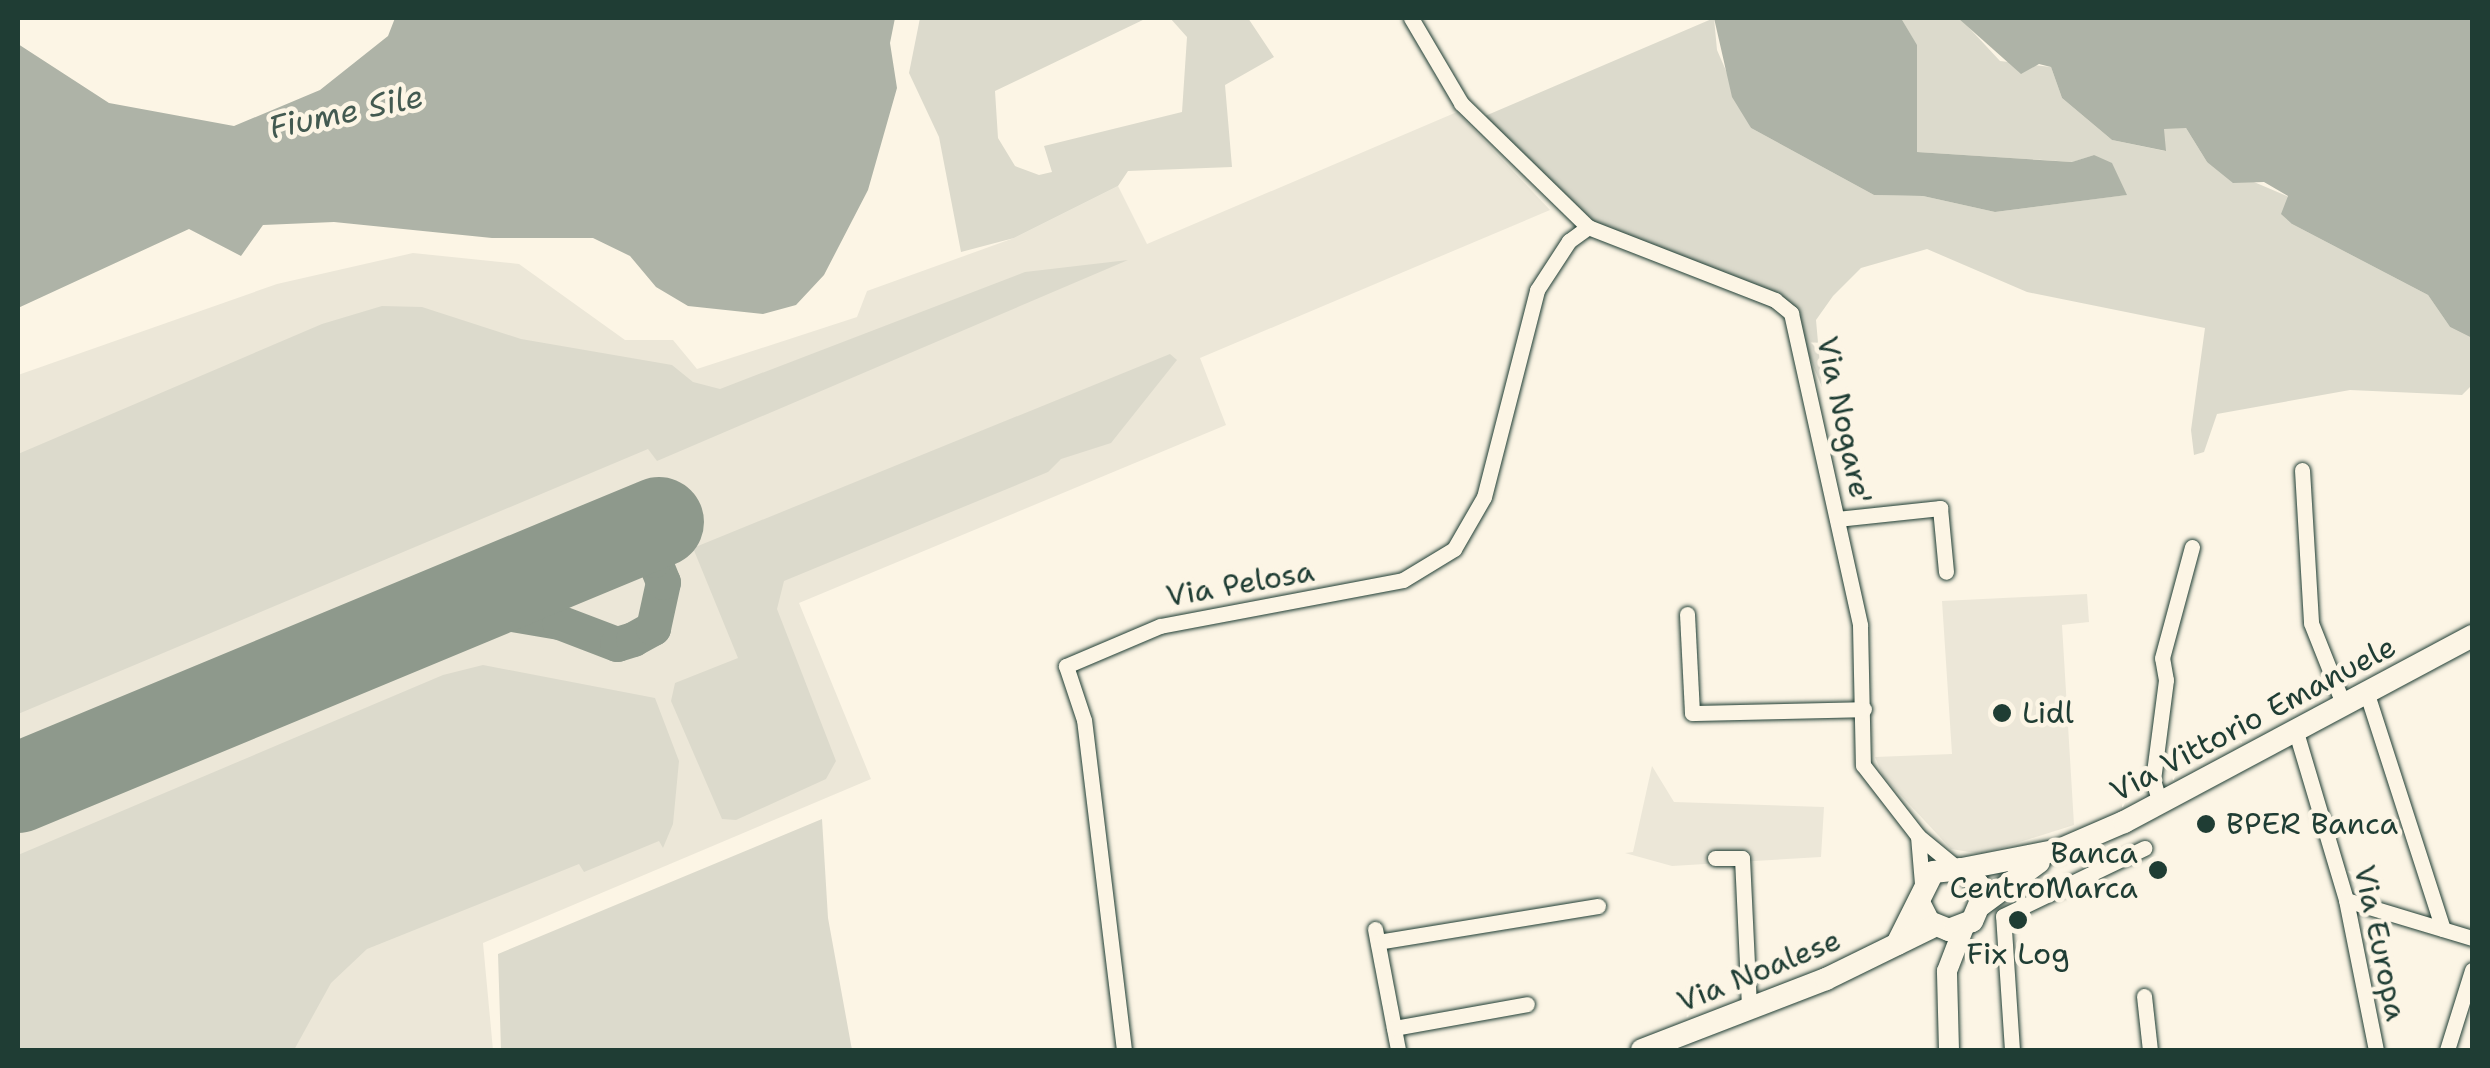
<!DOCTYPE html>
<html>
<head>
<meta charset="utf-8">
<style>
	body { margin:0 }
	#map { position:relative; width:2490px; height:1068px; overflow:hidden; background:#fcf5e5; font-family:"Shantell Sans",sans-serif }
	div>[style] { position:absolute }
	.built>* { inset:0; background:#ece7d8 }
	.green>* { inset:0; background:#dcdacc }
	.water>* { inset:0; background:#aeb3a7 }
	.taxiway>* { height:35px; margin:-17.5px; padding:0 17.5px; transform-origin:17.5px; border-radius:17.5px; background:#8e998c }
	.runway>* { height:90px; margin:-45px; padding:0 45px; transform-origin:45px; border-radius:45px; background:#8e998c }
	.roads { filter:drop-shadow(0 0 2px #1f3d34) drop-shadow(0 0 2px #1f3d34) }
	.minor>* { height:15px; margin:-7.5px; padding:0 7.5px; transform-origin:7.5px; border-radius:7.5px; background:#fcf5e5 }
	.secondary>* { height:20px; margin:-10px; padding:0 10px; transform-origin:10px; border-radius:10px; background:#fcf5e5 }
	.primary>* { height:22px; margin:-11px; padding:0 11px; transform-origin:11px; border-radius:11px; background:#fcf5e5 }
	.dots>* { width:28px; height:28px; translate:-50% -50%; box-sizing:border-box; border:5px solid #fcf5e5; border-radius:50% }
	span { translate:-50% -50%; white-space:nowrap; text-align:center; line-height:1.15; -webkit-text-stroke:9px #fcf5e5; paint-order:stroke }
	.street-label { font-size:30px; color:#1f3d34 }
	.poi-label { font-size:30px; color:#1f3d34 }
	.left { translate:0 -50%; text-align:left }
	.right { translate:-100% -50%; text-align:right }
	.water-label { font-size:32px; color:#435a51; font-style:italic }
	.frame { position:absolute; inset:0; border:20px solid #1f3d34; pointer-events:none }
</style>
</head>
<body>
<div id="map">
	<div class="built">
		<i style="clip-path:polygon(1457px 112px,1550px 210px,1200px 358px,1226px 425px,799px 603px,871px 779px,483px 943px,493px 1050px,18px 1050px,18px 375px,277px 284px,413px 253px,519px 264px,625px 340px,673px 340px,697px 369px,857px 317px,867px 291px,1014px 238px,1118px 186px,1147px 244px)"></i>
		<i style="clip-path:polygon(2087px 594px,2089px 622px,2062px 625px,2074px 825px,1982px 854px,1951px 849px,1883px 776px,1875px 757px,1952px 754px,1942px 601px)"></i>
		<i style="clip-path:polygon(1652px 766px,1674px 802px,1824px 807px,1821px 857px,1672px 866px,1625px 853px,1633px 852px)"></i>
	</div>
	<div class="green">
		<i style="clip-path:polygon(920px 18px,1147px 18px,995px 91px,998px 138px,1015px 166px,1039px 175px,1052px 172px,1044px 146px,1182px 112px,1187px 37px,1170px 18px,1248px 18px,1274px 57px,1225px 85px,1232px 167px,1128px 171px,1118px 186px,1014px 238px,961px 252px,939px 137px,909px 73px)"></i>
		<i style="clip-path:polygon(1714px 18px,1717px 50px,1751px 128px,1874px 195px,1923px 196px,1995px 212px,2126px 195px,2094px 155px,2073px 162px,1917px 152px,1917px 46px,1901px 18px,1960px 18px,2000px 61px,2051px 67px,2062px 98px,2112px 140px,2165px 151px,2163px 128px,2186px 128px,2207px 162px,2289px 197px,2292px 224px,2428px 295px,2450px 327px,2472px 338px,2472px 385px,2462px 395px,2350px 390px,2217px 414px,2204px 452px,2194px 455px,2191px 430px,2205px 328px,2027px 292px,1927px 249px,1861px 268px,1833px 296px,1816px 320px,1822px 387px,1793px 317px,1598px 233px,1478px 119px)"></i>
		<i style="clip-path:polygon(1128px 260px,657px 461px,648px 449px,18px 714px,18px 454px,322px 324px,382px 306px,422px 307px,521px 339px,672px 365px,693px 382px,720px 389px,1025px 272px)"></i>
		<i style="clip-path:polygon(1170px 354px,1177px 360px,1111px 443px,1061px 459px,1048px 472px,784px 581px,777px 609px,836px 761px,826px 779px,736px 820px,722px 819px,671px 701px,675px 683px,738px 658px,693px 548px)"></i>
		<i style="clip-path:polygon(483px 665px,655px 698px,679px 761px,673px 824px,663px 848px,659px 841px,584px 872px,579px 864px,367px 949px,331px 983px,294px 1050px,18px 1050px,18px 855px,443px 675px)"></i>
		<i style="clip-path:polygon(822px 819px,828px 918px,852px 1050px,501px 1050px,498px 954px)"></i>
	</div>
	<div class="water">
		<i style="clip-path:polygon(395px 18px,895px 18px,890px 43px,897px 88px,868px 190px,824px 275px,796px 305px,763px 314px,688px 306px,656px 287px,630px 256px,593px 238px,492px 238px,334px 222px,263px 225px,241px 256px,189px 229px,18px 308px,18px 44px,109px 103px,234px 126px,320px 90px,388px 36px)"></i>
		<i style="clip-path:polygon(1714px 18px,1901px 18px,1917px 45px,1917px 152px,2072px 162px,2094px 155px,2112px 163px,2127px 195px,1995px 212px,1923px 196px,1874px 195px,1751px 128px,1732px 97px)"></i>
		<i style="clip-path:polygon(1958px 18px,2472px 18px,2472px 338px,2450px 327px,2428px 295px,2292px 224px,2281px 214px,2288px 196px,2264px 182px,2233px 183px,2207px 162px,2186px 128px,2164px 129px,2166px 151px,2112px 140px,2062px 98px,2051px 67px,2039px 64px,2021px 74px)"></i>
	</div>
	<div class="taxiway">
		<i style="left:424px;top:619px;width:65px;rotate:-8deg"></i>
		<i style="left:488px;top:610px;width:72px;rotate:9.6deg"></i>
		<i style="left:559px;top:622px;width:62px;rotate:20.8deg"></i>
		<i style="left:617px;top:644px;width:17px;rotate:-17deg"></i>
		<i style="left:633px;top:639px;width:23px;rotate:-29deg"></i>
		<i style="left:653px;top:628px;width:47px;rotate:-77.7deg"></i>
		<i style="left:663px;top:582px;width:24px;rotate:-112deg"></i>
		<i style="left:654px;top:560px;width:36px;rotate:-153deg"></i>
		<i style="left:622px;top:544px;width:21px;rotate:175deg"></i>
	</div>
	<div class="runway">
		<i style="left:18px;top:788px;width:694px;rotate:-22.54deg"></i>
	</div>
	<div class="roads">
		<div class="minor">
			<i style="left:1411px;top:18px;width:99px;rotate:59.5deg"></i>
			<i style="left:1461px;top:103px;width:177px;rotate:44.3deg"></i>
			<i style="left:1588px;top:227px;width:201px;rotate:21.3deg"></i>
			<i style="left:1775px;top:300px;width:21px;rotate:39deg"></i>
			<i style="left:1791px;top:313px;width:320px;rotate:77.5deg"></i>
			<i style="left:1860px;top:625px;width:140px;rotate:88.8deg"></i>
			<i style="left:1863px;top:765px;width:90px;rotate:52.2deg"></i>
			<i style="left:1918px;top:836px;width:50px;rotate:39.4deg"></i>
			<i style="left:2302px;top:470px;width:153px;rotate:86.6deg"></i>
			<i style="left:2311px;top:623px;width:89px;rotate:68.3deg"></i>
			<i style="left:1837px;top:519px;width:104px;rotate:-6.1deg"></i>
			<i style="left:1940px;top:508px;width:64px;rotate:84.6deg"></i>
			<i style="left:1687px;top:614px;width:99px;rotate:87.1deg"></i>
			<i style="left:1692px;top:713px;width:172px;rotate:-1.3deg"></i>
			<i style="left:2367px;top:694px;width:247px;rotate:72.1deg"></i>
			<i style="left:2296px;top:732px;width:175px;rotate:73.4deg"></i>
			<i style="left:2346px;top:900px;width:153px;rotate:78.7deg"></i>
			<i style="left:2160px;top:804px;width:25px;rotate:-106deg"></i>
			<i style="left:2153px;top:780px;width:101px;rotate:-82.6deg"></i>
			<i style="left:2166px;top:680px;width:22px;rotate:-100deg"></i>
			<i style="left:2162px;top:658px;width:115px;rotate:-74.9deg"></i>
			<i style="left:1918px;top:836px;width:48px;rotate:85.2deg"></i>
			<i style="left:1715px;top:858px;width:27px"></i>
			<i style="left:1742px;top:858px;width:151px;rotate:87.3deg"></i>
			<i style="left:2346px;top:900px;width:132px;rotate:16.8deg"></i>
			<i style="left:1375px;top:929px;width:123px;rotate:79.2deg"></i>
			<i style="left:1378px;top:942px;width:223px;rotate:-9.3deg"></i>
			<i style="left:2144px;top:996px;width:54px;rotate:83.7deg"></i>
			<i style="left:1394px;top:1028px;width:135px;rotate:-10.2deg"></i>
			<i style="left:1124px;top:1050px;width:332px;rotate:-96.9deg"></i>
			<i style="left:1084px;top:720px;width:57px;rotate:-108.4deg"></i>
			<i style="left:1066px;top:666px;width:102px;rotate:-23.1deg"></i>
			<i style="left:1160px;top:626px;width:247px;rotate:-10.7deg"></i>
			<i style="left:1403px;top:580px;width:60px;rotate:-31.3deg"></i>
			<i style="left:1454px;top:549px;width:60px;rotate:-60deg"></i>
			<i style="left:1484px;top:497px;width:214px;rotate:-75.6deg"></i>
			<i style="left:1537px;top:290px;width:59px;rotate:-56.9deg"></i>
			<i style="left:1569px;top:241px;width:24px;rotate:-36deg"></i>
			<i style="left:2012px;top:1050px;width:134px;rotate:-93.8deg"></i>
			<i style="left:2003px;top:916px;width:157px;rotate:-25.7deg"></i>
			<i style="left:2447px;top:1050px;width:84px;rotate:-72.6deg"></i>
		</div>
		<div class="secondary">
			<i style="left:1949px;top:1050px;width:79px;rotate:-91.5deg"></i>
			<i style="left:1947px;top:971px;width:47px;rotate:-68.9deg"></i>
		</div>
		<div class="primary">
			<i style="left:1962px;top:869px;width:99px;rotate:-11.1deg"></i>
			<i style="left:2059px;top:850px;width:71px;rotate:-23.3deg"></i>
			<i style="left:2124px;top:822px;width:395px;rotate:-28.1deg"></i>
			<i style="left:1981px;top:905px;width:72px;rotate:-36.6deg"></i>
			<i style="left:1897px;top:944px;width:80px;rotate:-63.4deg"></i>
			<i style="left:1933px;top:872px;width:29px;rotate:-6deg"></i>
			<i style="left:1962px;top:869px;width:22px;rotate:43deg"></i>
			<i style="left:1978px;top:884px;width:15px;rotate:74deg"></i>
			<i style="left:1982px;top:898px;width:25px;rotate:113deg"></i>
			<i style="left:1972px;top:921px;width:25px;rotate:159deg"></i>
			<i style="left:1949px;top:930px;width:22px;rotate:-158deg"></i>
			<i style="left:1929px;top:922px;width:22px;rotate:-117deg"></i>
			<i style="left:1642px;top:1050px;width:197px;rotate:-21.1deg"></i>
			<i style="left:1826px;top:979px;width:120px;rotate:-26.1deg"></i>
		</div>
	</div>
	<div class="dots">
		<i style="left:2002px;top:713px;background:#1f3d34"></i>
		<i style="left:2206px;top:824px;background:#1f3d34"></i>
		<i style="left:2158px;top:870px;background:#1f3d34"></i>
		<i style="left:2018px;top:920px;background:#1f3d34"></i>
	</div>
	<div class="street-label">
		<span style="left:1844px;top:420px;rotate:78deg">Via Nogare'</span>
		<span style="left:1240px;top:584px;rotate:-10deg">Via Pelosa</span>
		<span style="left:2253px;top:719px;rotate:-28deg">Via Vittorio Emanuele</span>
		<span style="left:2380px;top:943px;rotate:78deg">Via Europa</span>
		<span style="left:1759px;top:971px;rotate:-22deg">Via Noalese</span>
	</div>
	<div class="poi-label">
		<span class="left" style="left:2022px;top:713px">Lidl</span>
		<span class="left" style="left:2226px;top:824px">BPER Banca</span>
		<span class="right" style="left:2138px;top:870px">Banca<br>CentroMarca</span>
		<span style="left:2018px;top:954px">Fix Log</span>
	</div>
	<div class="water-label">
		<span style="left:346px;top:112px;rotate:-12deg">Fiume Sile</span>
	</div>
	<div class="frame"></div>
</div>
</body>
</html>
